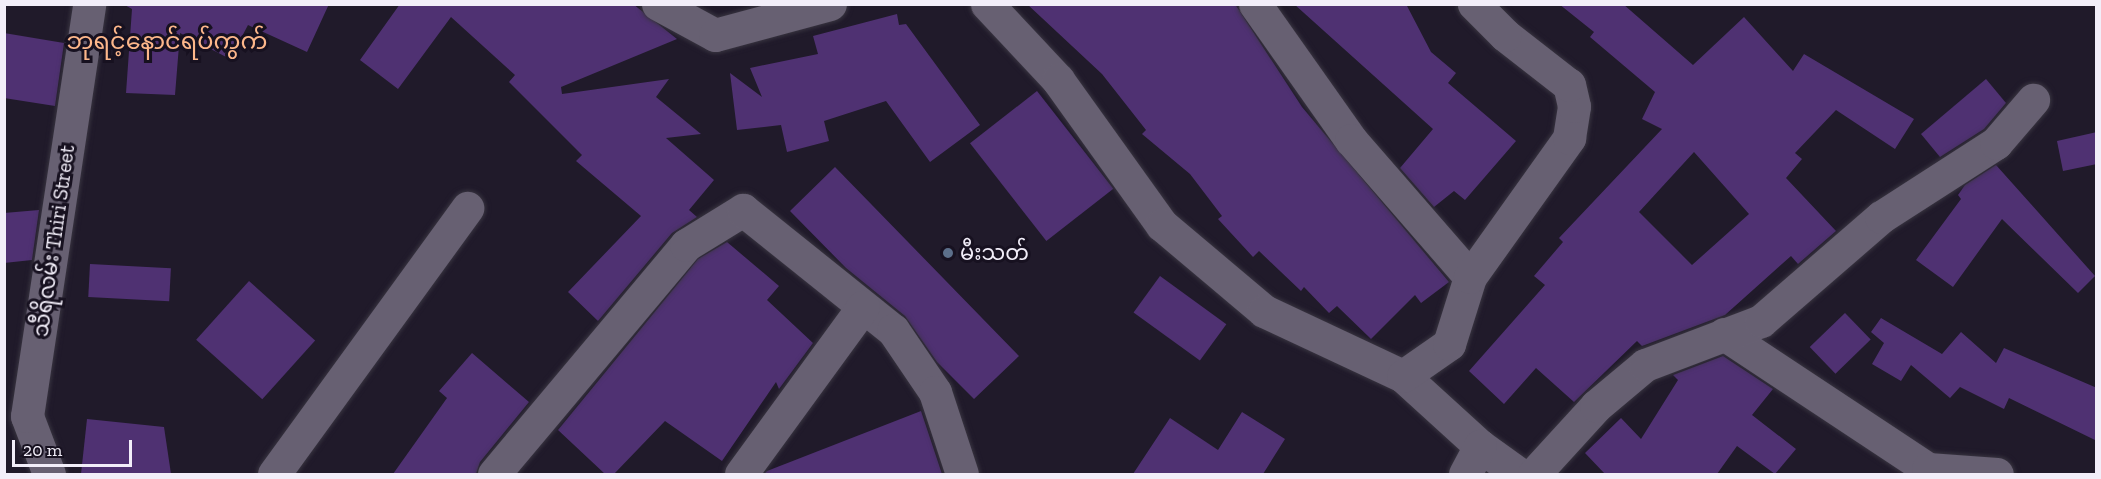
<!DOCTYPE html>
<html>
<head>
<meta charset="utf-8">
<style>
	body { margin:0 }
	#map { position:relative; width:2101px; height:479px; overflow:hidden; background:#201a2a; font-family:"Zilla Slab","Noto Sans Myanmar",serif }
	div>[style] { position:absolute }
	.building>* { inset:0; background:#4f3172; transform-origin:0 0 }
	.roads { filter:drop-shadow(0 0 2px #383440) drop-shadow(0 0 2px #383440) }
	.street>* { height:33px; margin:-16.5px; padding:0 16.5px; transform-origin:16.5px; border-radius:16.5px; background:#676072 }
	.dots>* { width:16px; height:16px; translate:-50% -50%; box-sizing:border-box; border:3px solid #171120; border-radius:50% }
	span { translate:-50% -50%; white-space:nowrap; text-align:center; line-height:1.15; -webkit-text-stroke:6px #171120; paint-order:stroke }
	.street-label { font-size:21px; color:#f2eef9 }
	.poi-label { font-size:21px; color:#f2eef9 }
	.left { translate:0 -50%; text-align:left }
	.quarter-label { font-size:24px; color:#fdb78b }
	.frame { position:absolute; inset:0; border:6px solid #f2eef9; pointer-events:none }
	.scale { position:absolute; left:12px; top:440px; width:120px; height:27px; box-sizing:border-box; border:3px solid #f2eef9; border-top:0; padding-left:8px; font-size:18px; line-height:21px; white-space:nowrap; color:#f2eef9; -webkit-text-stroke:4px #171120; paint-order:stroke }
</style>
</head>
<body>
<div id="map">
	<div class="building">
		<i style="clip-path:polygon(123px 4px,329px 4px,307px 52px,248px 25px,230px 59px,180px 33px,175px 95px,126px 93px,132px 9px)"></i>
		<i style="clip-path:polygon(400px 4px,633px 4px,677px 39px,561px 87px,562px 94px,669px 79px,656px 97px,701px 134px,666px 138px,714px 180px,689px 210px,697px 217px,672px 233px,598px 321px,568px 292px,641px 216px,576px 161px,582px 155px,509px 82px,515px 75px,451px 17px,398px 89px,360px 60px)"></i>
		<i style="clip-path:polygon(1027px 4px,1235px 4px,1302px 107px,1449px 282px,1421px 303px,1415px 295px,1371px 339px,1337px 306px,1329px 313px,1304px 287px,1301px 291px,1259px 251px,1253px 257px,1218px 219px,1222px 216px,1190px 174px,1142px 134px,1146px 130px,1102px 74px)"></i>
		<i style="clip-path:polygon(1294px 4px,1406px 4px,1431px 52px,1456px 73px,1448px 83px,1516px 141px,1465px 200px,1454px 191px,1434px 207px,1400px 168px,1433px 129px)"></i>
		<i style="clip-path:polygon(evenodd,1559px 4px,1623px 4px,1693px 65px,1744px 17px,1793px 71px,1804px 54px,1914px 119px,1895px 149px,1836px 110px,1795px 153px,1802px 159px,1786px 178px,1836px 231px,1798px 264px,1791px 256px,1725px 315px,1642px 346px,1637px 341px,1574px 402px,1536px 368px,1504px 404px,1469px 371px,1545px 285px,1534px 276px,1563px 242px,1559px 238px,1662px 129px,1642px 119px,1655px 92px,1590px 37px,1594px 32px,1559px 4px,1694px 152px,1749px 214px,1692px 265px,1639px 212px,1694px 152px)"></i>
		<i style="clip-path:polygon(897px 14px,899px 25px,906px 24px,980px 125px,930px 162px,886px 101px,824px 121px,829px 141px,787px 152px,781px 125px,737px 130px,730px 73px,762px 97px,750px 68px,818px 54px,813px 36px)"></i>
		<i style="clip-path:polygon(4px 33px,64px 43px,55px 106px,4px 98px)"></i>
		<i style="clip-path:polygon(1986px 79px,2006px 103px,1984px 129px,1940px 157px,1921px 134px)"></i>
		<i style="left:1037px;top:91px;width:124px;height:85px;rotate:52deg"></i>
		<i style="clip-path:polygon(2097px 132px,2097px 164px,2063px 171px,2057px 141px)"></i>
		<i style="clip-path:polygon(1996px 165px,2095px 276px,2078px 293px,2002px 219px,1953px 287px,1916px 260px,1961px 199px,1958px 195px,1965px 185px)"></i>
		<i style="clip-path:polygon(835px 167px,1019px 356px,974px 399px,937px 362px,905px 316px,846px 268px,790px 211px)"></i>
		<i style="clip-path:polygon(39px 210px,32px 260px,4px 263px,4px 213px)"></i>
		<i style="clip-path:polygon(727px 242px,779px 286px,767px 300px,813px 343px,779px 389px,776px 382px,722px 461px,665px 421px,614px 474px,605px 474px,558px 430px,698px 259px)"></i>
		<i style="left:90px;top:264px;width:81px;height:33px;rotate:3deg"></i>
		<i style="left:1160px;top:276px;width:82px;height:45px;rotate:36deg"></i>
		<i style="left:249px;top:281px;width:89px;height:79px;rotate:42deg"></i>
		<i style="left:1845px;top:313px;width:37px;height:49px;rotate:46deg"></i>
		<i style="clip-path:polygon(1881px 318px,1942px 354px,1961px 332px,1996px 363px,2004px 348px,2097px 388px,2097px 441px,2009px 398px,2004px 409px,1960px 387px,1950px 398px,1911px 365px,1901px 381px,1872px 364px,1884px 343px,1871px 332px)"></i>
		<i style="clip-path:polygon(472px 353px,529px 402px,480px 462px,476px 474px,393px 474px,447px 398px,439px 391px)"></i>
		<i style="clip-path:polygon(1723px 356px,1773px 389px,1752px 415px,1796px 449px,1775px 474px,1737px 446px,1717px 474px,1605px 474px,1585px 453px,1621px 418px,1641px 439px,1678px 380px,1673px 375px)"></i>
		<i style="clip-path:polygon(921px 411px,942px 474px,764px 474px,767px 471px)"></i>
		<i style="clip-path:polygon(1242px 412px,1285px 439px,1263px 474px,1133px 474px,1170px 418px,1218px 450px)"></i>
		<i style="clip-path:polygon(87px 419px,164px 427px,171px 474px,81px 474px)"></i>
	</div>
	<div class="roads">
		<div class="street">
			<i style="left:658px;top:4px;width:65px;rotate:28.5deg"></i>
			<i style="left:715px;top:35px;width:119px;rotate:-15.1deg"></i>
			<i style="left:987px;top:4px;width:104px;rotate:46.9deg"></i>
			<i style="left:1058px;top:80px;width:178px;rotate:54.4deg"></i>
			<i style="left:1162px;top:225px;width:133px;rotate:40.1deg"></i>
			<i style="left:1264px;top:311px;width:153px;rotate:25.1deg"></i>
			<i style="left:1403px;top:376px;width:104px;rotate:42.3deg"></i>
			<i style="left:1480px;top:446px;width:48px;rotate:35.7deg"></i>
			<i style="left:1255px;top:4px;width:166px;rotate:54.8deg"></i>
			<i style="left:1351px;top:140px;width:181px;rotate:49deg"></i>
			<i style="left:1724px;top:334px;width:245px;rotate:33.5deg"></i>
			<i style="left:1928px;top:469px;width:69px;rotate:4.1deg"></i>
			<i style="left:1403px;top:376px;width:56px;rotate:-34.8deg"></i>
			<i style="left:1449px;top:344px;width:70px;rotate:-72.6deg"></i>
			<i style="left:1470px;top:277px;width:171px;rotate:-54.5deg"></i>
			<i style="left:1569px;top:138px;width:32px;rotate:-81deg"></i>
			<i style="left:1574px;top:106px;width:22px;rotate:-103deg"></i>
			<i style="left:1569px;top:85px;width:81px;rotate:-142deg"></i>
			<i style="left:1505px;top:35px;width:44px;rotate:-135deg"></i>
			<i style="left:49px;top:474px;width:62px;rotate:-110.8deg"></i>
			<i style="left:27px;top:416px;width:417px;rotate:-81.4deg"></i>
			<i style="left:274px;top:474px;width:329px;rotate:-54deg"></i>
			<i style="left:494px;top:474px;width:299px;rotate:-50deg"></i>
			<i style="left:686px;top:245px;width:67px;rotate:-31.6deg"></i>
			<i style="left:743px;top:210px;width:192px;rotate:38.7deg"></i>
			<i style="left:893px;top:330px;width:75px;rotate:55.9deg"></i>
			<i style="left:935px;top:392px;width:86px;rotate:71.8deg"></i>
			<i style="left:741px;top:474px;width:207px;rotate:-53.9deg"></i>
			<i style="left:1465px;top:474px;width:32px;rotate:-62deg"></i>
			<i style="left:1534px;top:474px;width:92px;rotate:-47.6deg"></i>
			<i style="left:1596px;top:406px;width:64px;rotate:-39.9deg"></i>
			<i style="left:1645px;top:365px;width:124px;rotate:-20.8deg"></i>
			<i style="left:1761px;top:321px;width:159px;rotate:-40.9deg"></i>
			<i style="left:1881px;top:217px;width:137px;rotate:-32.8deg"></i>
			<i style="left:1996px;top:143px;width:57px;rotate:-49.3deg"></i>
		</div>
	</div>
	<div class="dots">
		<i style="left:948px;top:253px;background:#5c6f8a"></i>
	</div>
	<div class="street-label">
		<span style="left:54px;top:241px;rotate:-82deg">သီရိလမ်း Thiri Street</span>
	</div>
	<div class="poi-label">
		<span class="left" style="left:960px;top:253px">မီးသတ်</span>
	</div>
	<div class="quarter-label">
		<span style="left:167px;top:41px">ဘုရင့်နောင်ရပ်ကွက်</span>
	</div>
	<div class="frame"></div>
	<div class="scale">20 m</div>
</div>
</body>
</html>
